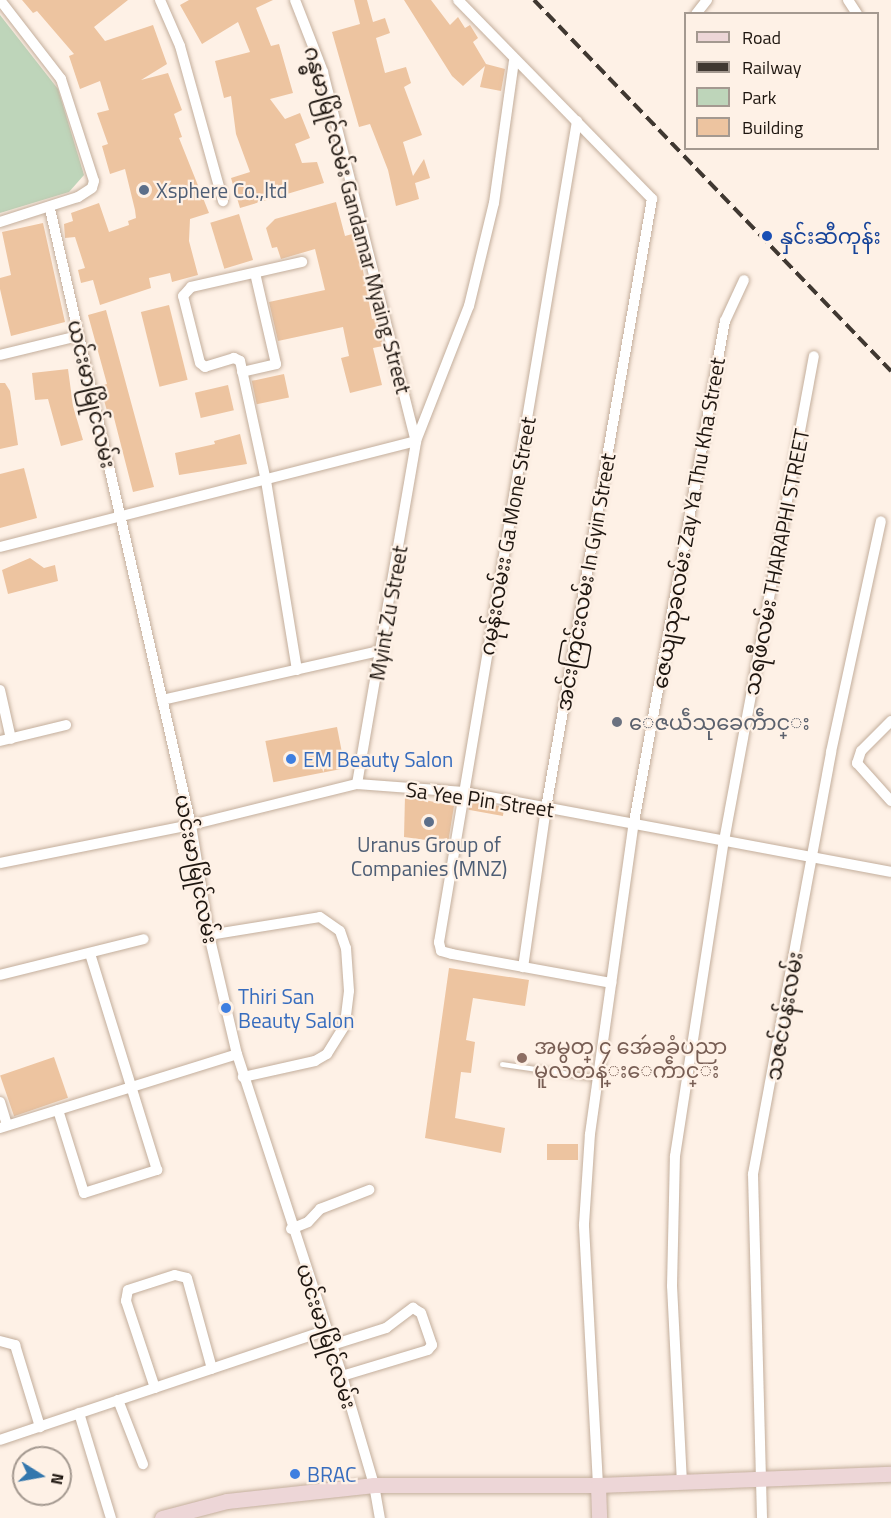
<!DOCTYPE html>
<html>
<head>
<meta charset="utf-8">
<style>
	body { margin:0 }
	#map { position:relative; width:891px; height:1518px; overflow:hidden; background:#fef1e6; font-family:"Titillium Web","Noto Sans Myanmar",sans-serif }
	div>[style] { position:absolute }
	.green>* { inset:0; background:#bed5ba }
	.building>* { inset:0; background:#edc4a0; transform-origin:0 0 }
	.roads { filter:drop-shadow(0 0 2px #c3ae9c) drop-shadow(0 0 2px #c3ae9c) }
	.lane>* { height:5px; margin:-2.5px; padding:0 2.5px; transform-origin:2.5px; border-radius:2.5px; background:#fff }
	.street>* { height:10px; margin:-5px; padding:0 5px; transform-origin:5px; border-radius:5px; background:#fff }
	.secondary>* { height:15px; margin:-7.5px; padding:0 7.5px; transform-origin:7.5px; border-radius:7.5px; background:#edd6d7 }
	.rail>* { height:4px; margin-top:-2px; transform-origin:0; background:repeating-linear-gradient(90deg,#403831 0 12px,transparent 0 18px) }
	.dots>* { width:16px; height:16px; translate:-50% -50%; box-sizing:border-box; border:3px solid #fef1e6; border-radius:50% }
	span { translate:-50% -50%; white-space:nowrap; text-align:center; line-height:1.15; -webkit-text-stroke:4.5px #fef1e6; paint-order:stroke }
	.service-label { font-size:21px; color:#4e5e75 }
	.left { translate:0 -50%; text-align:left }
	.street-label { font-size:21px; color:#1e1610 }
	.transit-label { font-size:21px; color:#164399 }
	.worship-label { font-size:21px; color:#5b616d }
	.shop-label { font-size:21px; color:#366cbe }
	.education-label { font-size:21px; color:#785e54 }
	.legend { position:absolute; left:684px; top:12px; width:195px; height:138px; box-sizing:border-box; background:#fef1e6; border:2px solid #a49990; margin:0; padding:8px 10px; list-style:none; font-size:18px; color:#1e1610 }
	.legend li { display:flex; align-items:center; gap:12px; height:30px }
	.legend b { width:30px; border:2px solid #a49990 }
	.north { position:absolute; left:12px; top:1446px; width:60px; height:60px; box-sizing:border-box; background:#fef1e6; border:2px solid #a49990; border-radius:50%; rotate:101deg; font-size:16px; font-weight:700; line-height:24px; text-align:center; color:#1e1610 }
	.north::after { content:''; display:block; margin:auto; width:21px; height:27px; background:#3477ad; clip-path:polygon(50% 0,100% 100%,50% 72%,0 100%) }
</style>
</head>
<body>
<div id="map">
	<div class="green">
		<i style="clip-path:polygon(0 15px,58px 89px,84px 175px,69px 192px,0 213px)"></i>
	</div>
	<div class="building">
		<i style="clip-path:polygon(22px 0,128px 0,94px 27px,105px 41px,153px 25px,167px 64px,141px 80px,168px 73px,182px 110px,174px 114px,182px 137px,179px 138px,209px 213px,190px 219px,189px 241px,198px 275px,172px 282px,170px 273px,149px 278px,151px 288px,100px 305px,93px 280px,81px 283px,78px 270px,85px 268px,75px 237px,65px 238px,64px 224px,73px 221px,71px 213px,99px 203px,109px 232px,129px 225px,128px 221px,136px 218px,135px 210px,125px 169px,110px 174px,102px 146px,108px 144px,97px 113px,109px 110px,100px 81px,80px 89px,69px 56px,74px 54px,37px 11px,33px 13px)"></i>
		<i style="clip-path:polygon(189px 0,273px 0,256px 8px,271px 46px,279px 44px,293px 93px,270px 99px,285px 119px,300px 113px,310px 138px,295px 144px,302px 163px,317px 162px,324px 183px,240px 208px,231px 178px,250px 172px,236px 134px,231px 96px,224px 98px,215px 61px,250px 52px,238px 22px,202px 44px,180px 5px)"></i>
		<i style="clip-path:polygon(354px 0,367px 0,373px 22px,385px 18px,390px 33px,376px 38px,385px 73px,406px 67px,411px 83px,404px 87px,422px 135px,403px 142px,413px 176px,424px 159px,430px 178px,415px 183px,419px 199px,396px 206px,388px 170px,370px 124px,359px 127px,332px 32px,360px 24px)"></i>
		<i style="clip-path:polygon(404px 0,431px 0,450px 25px,458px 17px,465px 28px,470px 25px,478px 38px,473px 42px,486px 64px,505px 69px,501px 91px,480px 87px,485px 66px,463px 86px,452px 76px)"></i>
		<i style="clip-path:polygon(336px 202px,345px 236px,356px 233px,372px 319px,377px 318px,383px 346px,373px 348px,382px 385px,350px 393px,341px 358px,349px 356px,343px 327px,278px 341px,269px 302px,325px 290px,315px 249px,281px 259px,277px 247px,272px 248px,266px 228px,275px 219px)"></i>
		<i style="left:239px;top:214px;width:48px;height:30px;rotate:73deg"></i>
		<i style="clip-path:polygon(43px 223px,65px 322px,11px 336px,0 289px,0 278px,11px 275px,2px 232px)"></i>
		<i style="left:169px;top:305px;width:77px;height:29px;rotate:76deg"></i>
		<i style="clip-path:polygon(106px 310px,154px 487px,133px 492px,112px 410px,107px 411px,100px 386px,107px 384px,88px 315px)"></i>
		<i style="clip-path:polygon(68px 369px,73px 406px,83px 440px,61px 446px,48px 399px,35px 400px,32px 373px)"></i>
		<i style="left:284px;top:374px;width:24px;height:33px;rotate:78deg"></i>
		<i style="clip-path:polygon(0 383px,5px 383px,10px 391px,18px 445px,0 449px)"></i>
		<i style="left:228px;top:385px;width:26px;height:34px;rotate:77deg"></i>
		<i style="clip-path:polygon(240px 434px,247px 464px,179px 475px,175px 453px,215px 444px,214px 441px)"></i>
		<i style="clip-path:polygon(24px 468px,37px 518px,0 528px,0 474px)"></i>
		<i style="clip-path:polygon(30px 558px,44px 568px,55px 565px,58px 581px,8px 594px,2px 570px)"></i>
		<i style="left:337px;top:727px;width:42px;height:73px;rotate:79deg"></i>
		<i style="clip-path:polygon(405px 796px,454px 806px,448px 843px,404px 837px)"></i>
		<i style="left:470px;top:801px;width:35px;height:9px;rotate:10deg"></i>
		<i style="clip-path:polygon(449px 968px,529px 980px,525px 1006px,473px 998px,466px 1040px,475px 1042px,471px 1073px,461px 1072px,455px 1118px,505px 1128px,501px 1153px,425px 1138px)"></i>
		<i style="left:54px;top:1057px;width:43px;height:57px;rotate:71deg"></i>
		<i style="left:547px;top:1144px;width:31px;height:16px"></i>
	</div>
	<div class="roads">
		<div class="lane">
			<i style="left:502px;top:1064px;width:97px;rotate:8.3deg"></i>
		</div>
		<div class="street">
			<i style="left:0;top:0;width:100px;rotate:52.3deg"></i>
			<i style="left:61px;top:79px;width:107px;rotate:72.1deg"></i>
			<i style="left:94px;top:181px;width:7px;rotate:106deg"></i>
			<i style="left:92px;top:188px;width:17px;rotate:147deg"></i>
			<i style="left:78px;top:197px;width:82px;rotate:162.2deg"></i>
			<i style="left:160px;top:0;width:50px;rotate:66.5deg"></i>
			<i style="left:180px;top:46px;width:161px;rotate:74.5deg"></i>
			<i style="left:295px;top:0;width:77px;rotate:68.7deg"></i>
			<i style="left:323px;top:72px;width:381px;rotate:75.9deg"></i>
			<i style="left:458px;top:0;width:278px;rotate:45.7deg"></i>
			<i style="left:652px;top:199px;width:618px;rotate:99.87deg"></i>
			<i style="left:546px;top:808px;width:161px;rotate:98.2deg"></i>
			<i style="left:848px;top:0;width:17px;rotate:57deg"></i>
			<i style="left:696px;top:14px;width:18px;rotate:-52deg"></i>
			<i style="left:577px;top:121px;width:833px;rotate:99.54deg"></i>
			<i style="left:439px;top:942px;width:9px;rotate:77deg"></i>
			<i style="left:441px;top:951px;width:11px;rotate:15deg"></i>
			<i style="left:452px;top:954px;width:162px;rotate:10.3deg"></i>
			<i style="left:50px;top:209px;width:632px;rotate:77.11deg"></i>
			<i style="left:191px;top:825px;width:111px;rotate:80.7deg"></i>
			<i style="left:209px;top:935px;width:122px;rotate:76.8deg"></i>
			<i style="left:237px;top:1054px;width:339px;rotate:71.9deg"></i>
			<i style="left:342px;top:1376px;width:114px;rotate:73.6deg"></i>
			<i style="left:374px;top:1485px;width:34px;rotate:80deg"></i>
			<i style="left:0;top:355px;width:80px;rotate:-13.7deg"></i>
			<i style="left:242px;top:372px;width:35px;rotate:-13deg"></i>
			<i style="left:276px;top:364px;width:93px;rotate:-103deg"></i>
			<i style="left:0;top:547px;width:429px;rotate:-14.3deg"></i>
			<i style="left:297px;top:670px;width:192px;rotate:-99.3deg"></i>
			<i style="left:266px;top:481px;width:123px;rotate:-102.2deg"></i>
			<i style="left:240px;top:361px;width:7px;rotate:-153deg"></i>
			<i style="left:234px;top:358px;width:30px;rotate:163deg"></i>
			<i style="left:205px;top:367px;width:6px;rotate:-141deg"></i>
			<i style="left:200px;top:363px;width:69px;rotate:-104.2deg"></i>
			<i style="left:183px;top:296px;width:12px;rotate:-48deg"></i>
			<i style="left:191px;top:287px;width:114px;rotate:-12.7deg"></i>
			<i style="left:0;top:690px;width:50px;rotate:77.3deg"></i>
			<i style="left:162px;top:700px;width:227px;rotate:-12.7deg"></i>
			<i style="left:891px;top:721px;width:42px;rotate:135deg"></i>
			<i style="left:861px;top:751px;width:13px;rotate:108deg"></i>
			<i style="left:857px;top:763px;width:51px;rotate:48.2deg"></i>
			<i style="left:0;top:741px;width:68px;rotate:-13.6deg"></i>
			<i style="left:357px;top:784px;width:348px;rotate:-80.2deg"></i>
			<i style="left:416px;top:441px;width:145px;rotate:-68.6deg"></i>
			<i style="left:469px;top:306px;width:106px;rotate:-76.4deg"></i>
			<i style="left:494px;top:203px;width:143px;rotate:-82deg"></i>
			<i style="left:0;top:863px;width:195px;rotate:-11.3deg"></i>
			<i style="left:191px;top:825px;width:171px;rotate:-13.9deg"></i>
			<i style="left:357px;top:784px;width:107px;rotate:4.3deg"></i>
			<i style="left:464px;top:792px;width:434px;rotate:10.6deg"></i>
			<i style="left:209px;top:935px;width:112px;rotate:-9.2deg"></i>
			<i style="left:320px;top:917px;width:24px;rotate:35deg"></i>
			<i style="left:340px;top:931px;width:18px;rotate:71deg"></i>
			<i style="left:346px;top:948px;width:43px;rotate:86deg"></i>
			<i style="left:349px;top:991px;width:34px;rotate:97deg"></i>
			<i style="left:345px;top:1025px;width:34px;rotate:122deg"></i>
			<i style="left:327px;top:1054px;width:14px;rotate:150deg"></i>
			<i style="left:315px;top:1061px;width:74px;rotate:167.5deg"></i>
			<i style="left:0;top:975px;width:148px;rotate:-14deg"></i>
			<i style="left:0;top:1102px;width:24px;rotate:73deg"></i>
			<i style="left:58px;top:1110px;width:87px;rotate:72.6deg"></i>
			<i style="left:84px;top:1193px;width:77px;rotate:-17.5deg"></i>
			<i style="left:157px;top:1170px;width:227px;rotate:-107.2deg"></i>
			<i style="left:0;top:1128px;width:248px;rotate:-17.3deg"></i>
			<i style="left:291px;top:1229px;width:18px;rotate:-22deg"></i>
			<i style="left:308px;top:1222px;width:18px;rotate:-47deg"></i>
			<i style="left:320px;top:1209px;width:53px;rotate:-21.2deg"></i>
			<i style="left:0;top:1341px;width:16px;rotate:15deg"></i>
			<i style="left:15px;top:1345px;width:86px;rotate:73deg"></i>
			<i style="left:332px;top:1345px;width:57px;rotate:-17.5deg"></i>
			<i style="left:386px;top:1328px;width:34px;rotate:-37deg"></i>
			<i style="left:413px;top:1308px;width:9px;rotate:32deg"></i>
			<i style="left:421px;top:1313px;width:34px;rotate:71deg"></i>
			<i style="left:432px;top:1345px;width:6px;rotate:129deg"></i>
			<i style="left:428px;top:1350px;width:90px;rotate:163.2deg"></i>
			<i style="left:155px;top:1388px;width:92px;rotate:-108.4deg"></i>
			<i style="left:126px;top:1301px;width:11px;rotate:-80deg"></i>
			<i style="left:128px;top:1290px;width:49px;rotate:-17.7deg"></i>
			<i style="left:175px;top:1275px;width:12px;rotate:14deg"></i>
			<i style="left:187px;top:1278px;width:94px;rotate:74.6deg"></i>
			<i style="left:118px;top:1400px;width:69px;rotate:68.7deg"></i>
			<i style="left:79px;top:1413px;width:110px;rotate:73.1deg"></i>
			<i style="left:0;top:1440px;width:344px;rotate:-18.6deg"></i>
			<i style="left:682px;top:1483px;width:197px;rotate:-92.9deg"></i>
			<i style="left:672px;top:1286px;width:130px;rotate:-88.7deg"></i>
			<i style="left:675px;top:1156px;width:319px;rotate:-81.2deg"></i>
			<i style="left:724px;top:841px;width:493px;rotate:-79.5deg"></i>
			<i style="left:598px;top:1485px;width:261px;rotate:-93.1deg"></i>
			<i style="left:584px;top:1224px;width:90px;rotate:-86.2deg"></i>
			<i style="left:590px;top:1134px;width:315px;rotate:-82deg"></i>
			<i style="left:634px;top:822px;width:509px;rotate:-79.71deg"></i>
			<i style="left:725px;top:321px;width:45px;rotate:-65.1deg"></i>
			<i style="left:762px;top:1518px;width:344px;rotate:-91.5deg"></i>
			<i style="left:753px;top:1174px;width:429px;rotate:-79.5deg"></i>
			<i style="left:831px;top:752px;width:236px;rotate:-77.8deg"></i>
		</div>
		<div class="secondary">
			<i style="left:598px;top:1485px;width:33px;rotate:88deg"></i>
			<i style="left:162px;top:1518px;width:67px;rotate:-14.7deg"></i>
			<i style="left:227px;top:1501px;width:148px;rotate:-6.2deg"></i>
			<i style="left:374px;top:1485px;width:224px"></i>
			<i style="left:598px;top:1485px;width:293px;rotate:-2.2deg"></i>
		</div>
	</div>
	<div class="rail">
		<i style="left:534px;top:0;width:515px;rotate:46.1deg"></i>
	</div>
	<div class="dots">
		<i style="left:144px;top:190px;background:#5c6f8a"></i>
		<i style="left:767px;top:236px;background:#1a4fb4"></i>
		<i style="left:617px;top:722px;background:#6b7280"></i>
		<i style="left:291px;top:759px;background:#3f7fe0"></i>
		<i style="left:429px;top:822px;background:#5c6f8a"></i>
		<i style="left:226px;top:1008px;background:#3f7fe0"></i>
		<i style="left:522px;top:1058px;background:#8d6e63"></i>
		<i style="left:295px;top:1474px;background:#3f7fe0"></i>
	</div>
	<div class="service-label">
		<span class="left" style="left:156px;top:190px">Xsphere Co.,ltd</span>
		<span style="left:429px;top:856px">Uranus Group of<br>Companies (MNZ)</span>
	</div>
	<div class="street-label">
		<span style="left:358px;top:220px;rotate:75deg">ဂန္ဓမာမြိုင်လမ်း Gandamar Myaing Street</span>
		<span style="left:92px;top:394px;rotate:77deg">ယင်းမာမြိုင်လမ်း</span>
		<span style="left:688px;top:523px;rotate:-80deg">ဇေယျသုခလမ်း Zay Ya Thu Kha Street</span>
		<span style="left:507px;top:536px;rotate:-80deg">ဂမုန်းလမ်းး Ga Mone Street</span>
		<span style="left:776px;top:562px;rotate:-79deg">သရဖီလမ်း THARAPHI STREET</span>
		<span style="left:585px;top:582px;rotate:-80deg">အင်းကြင်းလမ်း In Gyin Street</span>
		<span style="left:388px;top:613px;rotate:-80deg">Myint Zu Street</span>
		<span style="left:480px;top:799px;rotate:8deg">Sa Yee Pin Street</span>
		<span style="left:197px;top:869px;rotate:79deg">ယင်းမာမြိုင်လမ်း</span>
		<span style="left:784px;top:1016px;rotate:-80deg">သဇင်ပန်းလမ်း</span>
		<span style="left:327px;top:1336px;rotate:72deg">ယင်းမာမြိုင်လမ်း</span>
	</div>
	<div class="transit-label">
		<span class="left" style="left:780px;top:236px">နှင်းဆီကုန်း</span>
	</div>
	<div class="worship-label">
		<span class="left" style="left:629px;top:722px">ေဇယဵသုခေကဵာင္း</span>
	</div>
	<div class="shop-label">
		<span class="left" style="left:303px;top:759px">EM Beauty Salon</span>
		<span class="left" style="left:238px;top:1008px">Thiri San<br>Beauty Salon</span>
		<span class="left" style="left:307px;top:1474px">BRAC</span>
	</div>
	<div class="education-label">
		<span class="left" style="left:534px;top:1058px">အမွတ္ ၄ အေဴခခံပညာ<br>မူလတန္းေကဵာင္း</span>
	</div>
	<ul class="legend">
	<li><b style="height:8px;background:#edd6d7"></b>Road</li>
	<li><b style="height:8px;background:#403831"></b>Railway</li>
	<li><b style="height:16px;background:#bed5ba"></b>Park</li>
	<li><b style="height:16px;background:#edc4a0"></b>Building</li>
	</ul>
	<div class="north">N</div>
</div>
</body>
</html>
